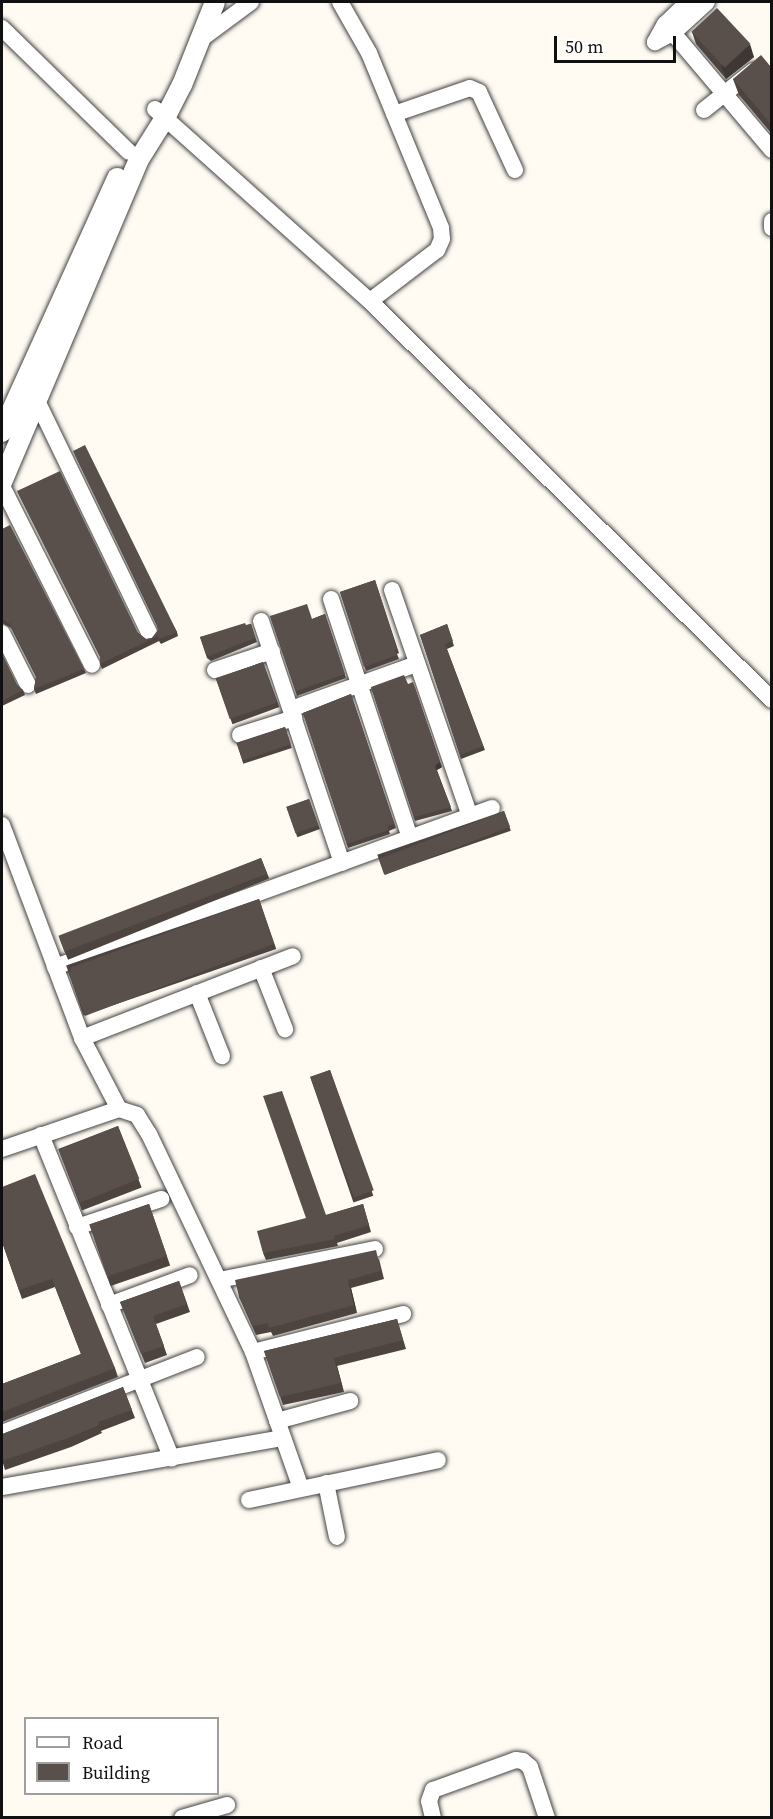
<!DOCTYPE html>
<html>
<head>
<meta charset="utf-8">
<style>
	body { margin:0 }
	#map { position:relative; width:773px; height:1819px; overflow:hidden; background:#fffbf3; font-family:"Source Serif 4",serif }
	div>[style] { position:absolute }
	.roads { filter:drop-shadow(0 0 2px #434343) drop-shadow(0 0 2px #434343) }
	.minor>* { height:16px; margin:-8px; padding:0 8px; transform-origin:8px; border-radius:8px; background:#fff }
	.tertiary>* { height:20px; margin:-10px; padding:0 10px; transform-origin:10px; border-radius:10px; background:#fff }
	.wall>* { inset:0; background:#4d4440; transform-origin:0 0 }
	.shaded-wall>* { inset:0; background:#3e3734 }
	.building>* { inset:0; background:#594f4b; transform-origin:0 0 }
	span { translate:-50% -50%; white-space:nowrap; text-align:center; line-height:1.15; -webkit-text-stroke:6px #fff; paint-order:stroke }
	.frame { position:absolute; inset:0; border:3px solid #101010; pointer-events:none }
	.legend { position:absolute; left:24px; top:1717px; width:195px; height:78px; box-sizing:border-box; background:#fff; border:2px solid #9f9f9f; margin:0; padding:8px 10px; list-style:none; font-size:18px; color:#101010 }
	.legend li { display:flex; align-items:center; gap:12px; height:30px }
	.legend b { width:30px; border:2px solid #9f9f9f }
	.scale { position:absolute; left:554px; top:36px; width:122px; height:27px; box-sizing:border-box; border:3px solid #101010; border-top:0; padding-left:8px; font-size:18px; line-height:21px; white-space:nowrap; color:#101010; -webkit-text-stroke:4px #fff; paint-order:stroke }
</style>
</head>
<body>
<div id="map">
	<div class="roads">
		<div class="minor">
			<i style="left:340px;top:2px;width:59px;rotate:60.4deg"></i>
			<i style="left:369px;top:53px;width:189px;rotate:67.6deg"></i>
			<i style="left:441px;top:228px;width:11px;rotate:85deg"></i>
			<i style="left:442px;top:239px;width:12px;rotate:114deg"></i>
			<i style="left:437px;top:250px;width:84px;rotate:142.7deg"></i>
			<i style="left:688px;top:2px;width:32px;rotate:136deg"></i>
			<i style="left:665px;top:24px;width:21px;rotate:119deg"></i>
			<i style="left:655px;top:42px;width:20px;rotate:-27deg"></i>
			<i style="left:673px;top:33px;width:46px;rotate:-42.4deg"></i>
			<i style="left:2px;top:28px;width:177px;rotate:44.3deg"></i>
			<i style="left:673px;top:33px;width:153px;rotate:49.8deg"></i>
			<i style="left:201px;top:39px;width:62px;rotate:-36.5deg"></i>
			<i style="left:155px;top:109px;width:288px;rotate:41.8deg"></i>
			<i style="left:370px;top:301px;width:566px;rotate:44.79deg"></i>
			<i style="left:704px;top:110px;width:63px;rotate:-38.5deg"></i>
			<i style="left:394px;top:114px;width:80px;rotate:-18.9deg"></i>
			<i style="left:470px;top:88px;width:10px;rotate:24deg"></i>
			<i style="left:479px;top:92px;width:86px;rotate:65.2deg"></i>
			<i style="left:772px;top:221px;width:7px;rotate:90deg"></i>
			<i style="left:27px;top:399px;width:13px;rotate:27deg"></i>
			<i style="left:39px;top:405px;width:253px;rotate:64.2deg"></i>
			<i style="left:2px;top:486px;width:200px;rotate:63.3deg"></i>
			<i style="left:392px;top:590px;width:239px;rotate:71deg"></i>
			<i style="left:331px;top:599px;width:252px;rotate:71.7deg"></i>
			<i style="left:261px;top:621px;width:255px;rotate:71.5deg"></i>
			<i style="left:2px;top:633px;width:58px;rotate:63.4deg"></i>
			<i style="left:215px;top:670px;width:60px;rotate:-18.4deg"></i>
			<i style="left:291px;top:709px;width:134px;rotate:-19.7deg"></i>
			<i style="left:240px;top:735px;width:57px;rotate:-17.5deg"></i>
			<i style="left:2px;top:825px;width:228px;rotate:69.4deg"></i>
			<i style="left:82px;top:1038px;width:80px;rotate:62.5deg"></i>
			<i style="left:55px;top:967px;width:465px;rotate:-20deg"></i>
			<i style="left:261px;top:968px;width:66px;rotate:68.5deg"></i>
			<i style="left:197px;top:993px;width:68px;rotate:68.4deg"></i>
			<i style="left:82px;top:1038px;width:226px;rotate:-21.2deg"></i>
			<i style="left:41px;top:1135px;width:349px;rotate:68deg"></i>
			<i style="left:2px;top:1149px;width:124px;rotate:-18.9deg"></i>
			<i style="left:119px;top:1109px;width:19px;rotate:18deg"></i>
			<i style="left:137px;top:1115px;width:22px;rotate:58deg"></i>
			<i style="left:149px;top:1134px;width:242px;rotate:64.5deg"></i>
			<i style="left:253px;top:1352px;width:144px;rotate:70.6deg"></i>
			<i style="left:77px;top:1227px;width:89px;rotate:-18.4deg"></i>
			<i style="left:219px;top:1280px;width:159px;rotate:-11.2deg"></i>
			<i style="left:109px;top:1305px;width:86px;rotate:-20.3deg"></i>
			<i style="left:253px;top:1352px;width:155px;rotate:-14.2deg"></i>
			<i style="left:277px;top:1421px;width:76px;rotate:-15.3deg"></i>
			<i style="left:2px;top:1433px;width:209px;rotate:-21.3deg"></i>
			<i style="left:326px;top:1483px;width:55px;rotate:78.5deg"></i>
			<i style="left:2px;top:1487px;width:284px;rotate:-9.9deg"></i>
			<i style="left:249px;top:1500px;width:193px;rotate:-11.9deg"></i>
			<i style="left:182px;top:1818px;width:47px;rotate:-16.1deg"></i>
			<i style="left:433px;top:1818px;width:17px;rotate:-103deg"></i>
			<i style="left:429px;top:1801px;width:12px;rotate:-70deg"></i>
			<i style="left:433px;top:1790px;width:88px;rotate:-19.9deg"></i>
			<i style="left:516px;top:1760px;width:7px;rotate:8deg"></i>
			<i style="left:523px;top:1761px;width:9px;rotate:41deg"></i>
			<i style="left:530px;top:1767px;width:54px;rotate:71.6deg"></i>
		</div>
		<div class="tertiary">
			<i style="left:2px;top:432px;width:279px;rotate:-65.6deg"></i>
			<i style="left:2px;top:482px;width:349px;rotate:-67deg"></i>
			<i style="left:138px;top:161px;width:51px;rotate:-57.9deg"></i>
			<i style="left:165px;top:118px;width:37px;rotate:-63deg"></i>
			<i style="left:182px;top:85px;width:89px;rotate:-68.3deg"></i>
		</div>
	</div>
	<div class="wall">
		<i style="clip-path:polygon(692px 32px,754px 57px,726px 79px,696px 44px)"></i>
		<i style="clip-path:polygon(771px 67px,771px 133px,739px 95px,733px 79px)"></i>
		<i style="clip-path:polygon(73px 451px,177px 632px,178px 636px,161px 644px,159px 641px,102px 669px,100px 664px,100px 657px,17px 491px,138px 633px,146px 639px,152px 638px,158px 630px,157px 626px)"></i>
		<i style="clip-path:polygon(2px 529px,84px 669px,86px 673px,36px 694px,34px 689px,36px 677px,11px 628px,2px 623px)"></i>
		<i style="clip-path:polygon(375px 580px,399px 653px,397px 654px,399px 659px,366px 671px,340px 592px)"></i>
		<i style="clip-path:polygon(325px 614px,346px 678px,297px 696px,270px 616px,312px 619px)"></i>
		<i style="clip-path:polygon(251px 624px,257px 642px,211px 661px,207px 658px,200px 637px)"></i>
		<i style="clip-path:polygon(447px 624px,454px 646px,447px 649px,485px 750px,461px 759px,420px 635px)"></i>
		<i style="clip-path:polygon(2px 654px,17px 685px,23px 690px,25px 695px,2px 706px)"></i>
		<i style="left:263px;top:662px;width:48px;height:50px;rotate:70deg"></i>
		<i style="clip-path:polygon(371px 687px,442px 767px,437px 770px,452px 811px,415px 821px)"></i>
		<i style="clip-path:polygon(351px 694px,396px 828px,389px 831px,390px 834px,348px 848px,303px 713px)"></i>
		<i style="left:285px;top:727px;width:22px;height:51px;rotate:72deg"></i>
		<i style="left:309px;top:799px;width:32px;height:24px;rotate:70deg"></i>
		<i style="left:504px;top:811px;width:21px;height:134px;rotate:71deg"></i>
		<i style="left:261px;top:858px;width:22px;height:217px;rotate:68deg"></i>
		<i style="left:259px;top:899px;width:53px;height:204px;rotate:71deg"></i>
		<i style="left:330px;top:1070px;width:133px;height:21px;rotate:71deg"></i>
		<i style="left:118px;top:1126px;width:66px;height:64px;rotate:69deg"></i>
		<i style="clip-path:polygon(2px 1187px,115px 1368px,118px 1377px,2px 1422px,2px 1384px,81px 1354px,55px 1287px,22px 1299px,2px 1242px)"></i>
		<i style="left:149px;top:1204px;width:65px;height:63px;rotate:71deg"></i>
		<i style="clip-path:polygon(363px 1204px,371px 1232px,337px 1243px,338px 1246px,266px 1260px,263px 1253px,326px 1215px)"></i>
		<i style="clip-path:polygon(379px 1259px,384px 1279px,351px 1288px,357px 1313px,273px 1336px,271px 1332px,256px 1335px,239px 1297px)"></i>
		<i style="clip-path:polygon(179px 1281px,190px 1312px,156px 1324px,167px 1355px,145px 1363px,120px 1302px)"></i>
		<i style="clip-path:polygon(397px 1319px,406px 1349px,337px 1366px,344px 1392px,283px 1405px,264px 1351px)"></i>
		<i style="clip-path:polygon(123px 1387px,135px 1418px,101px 1431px,102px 1433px,71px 1447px,5px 1470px,2px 1460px,3px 1434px)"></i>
	</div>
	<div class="shaded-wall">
		<i style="clip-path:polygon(750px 44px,754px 57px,726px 79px,721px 66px)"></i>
		<i style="clip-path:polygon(413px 682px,442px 767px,437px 770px,435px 766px)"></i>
		<i style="clip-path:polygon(348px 1280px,351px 1288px,357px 1313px,354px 1305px)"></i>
		<i style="clip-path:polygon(334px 1358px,337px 1366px,344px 1392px,341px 1383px)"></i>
	</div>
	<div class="building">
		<i style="left:717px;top:8px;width:49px;height:35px;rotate:47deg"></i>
		<i style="clip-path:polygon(761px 55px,771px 67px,771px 124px,733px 79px)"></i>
		<i style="clip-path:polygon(85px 445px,177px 632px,159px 639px,158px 636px,100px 664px,100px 656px,17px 491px,60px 471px,138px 633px,146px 639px,152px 638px,158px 630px,157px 624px,73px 451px)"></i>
		<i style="clip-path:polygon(10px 525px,84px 669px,34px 689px,36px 676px,10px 624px,2px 619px,2px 529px)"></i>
		<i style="clip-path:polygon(375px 580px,397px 649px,395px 649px,397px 655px,364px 667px,340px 592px)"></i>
		<i style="clip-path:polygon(307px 604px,312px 619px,325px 614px,345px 674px,296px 691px,270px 616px)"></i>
		<i style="clip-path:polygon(245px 623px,246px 625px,251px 624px,255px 638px,209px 656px,206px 654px,200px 637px)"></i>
		<i style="clip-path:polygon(447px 624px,453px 641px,445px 644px,483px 746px,460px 755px,420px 635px)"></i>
		<i style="clip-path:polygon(2px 654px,17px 685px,23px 690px,2px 701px)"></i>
		<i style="left:263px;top:662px;width:43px;height:50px;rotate:71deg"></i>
		<i style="clip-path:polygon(404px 675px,408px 684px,413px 682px,440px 762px,435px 766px,451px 807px,414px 817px,371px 687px)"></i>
		<i style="clip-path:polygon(351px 694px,394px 824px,387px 826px,389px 830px,347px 844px,303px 713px)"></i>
		<i style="left:285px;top:727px;width:18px;height:51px;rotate:71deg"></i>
		<i style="left:309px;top:799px;width:28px;height:24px;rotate:71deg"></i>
		<i style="left:504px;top:811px;width:17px;height:134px;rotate:69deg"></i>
		<i style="left:261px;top:858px;width:17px;height:217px;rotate:69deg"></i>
		<i style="clip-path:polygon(259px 899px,274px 944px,85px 1016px,68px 972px,71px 971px,70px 968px)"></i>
		<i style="left:330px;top:1070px;width:128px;height:21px;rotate:70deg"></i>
		<i style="clip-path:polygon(282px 1091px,326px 1215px,363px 1204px,369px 1225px,334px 1236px,335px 1239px,263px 1253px,257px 1231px,306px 1218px,263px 1096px)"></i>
		<i style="left:118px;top:1126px;width:57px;height:64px;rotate:68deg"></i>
		<i style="clip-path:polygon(35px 1174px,115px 1368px,2px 1412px,2px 1384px,81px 1354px,52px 1279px,19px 1290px,2px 1242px,2px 1184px,2px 1187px)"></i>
		<i style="left:149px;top:1204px;width:55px;height:63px;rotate:71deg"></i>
		<i style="clip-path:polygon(376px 1250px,381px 1271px,348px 1280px,354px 1305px,269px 1328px,268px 1323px,253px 1326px,239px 1297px,235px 1280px)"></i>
		<i style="clip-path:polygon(179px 1281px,187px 1304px,153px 1316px,164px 1346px,141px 1354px,120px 1302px)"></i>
		<i style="clip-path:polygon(397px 1319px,403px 1340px,334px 1358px,341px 1383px,280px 1397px,264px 1351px)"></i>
		<i style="clip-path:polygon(123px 1387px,132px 1410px,98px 1422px,99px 1425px,68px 1438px,2px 1461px,2px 1434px)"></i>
	</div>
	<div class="frame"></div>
	<ul class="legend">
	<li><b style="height:8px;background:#fff"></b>Road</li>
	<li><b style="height:16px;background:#594f4b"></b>Building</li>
	</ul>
	<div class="scale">50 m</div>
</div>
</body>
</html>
